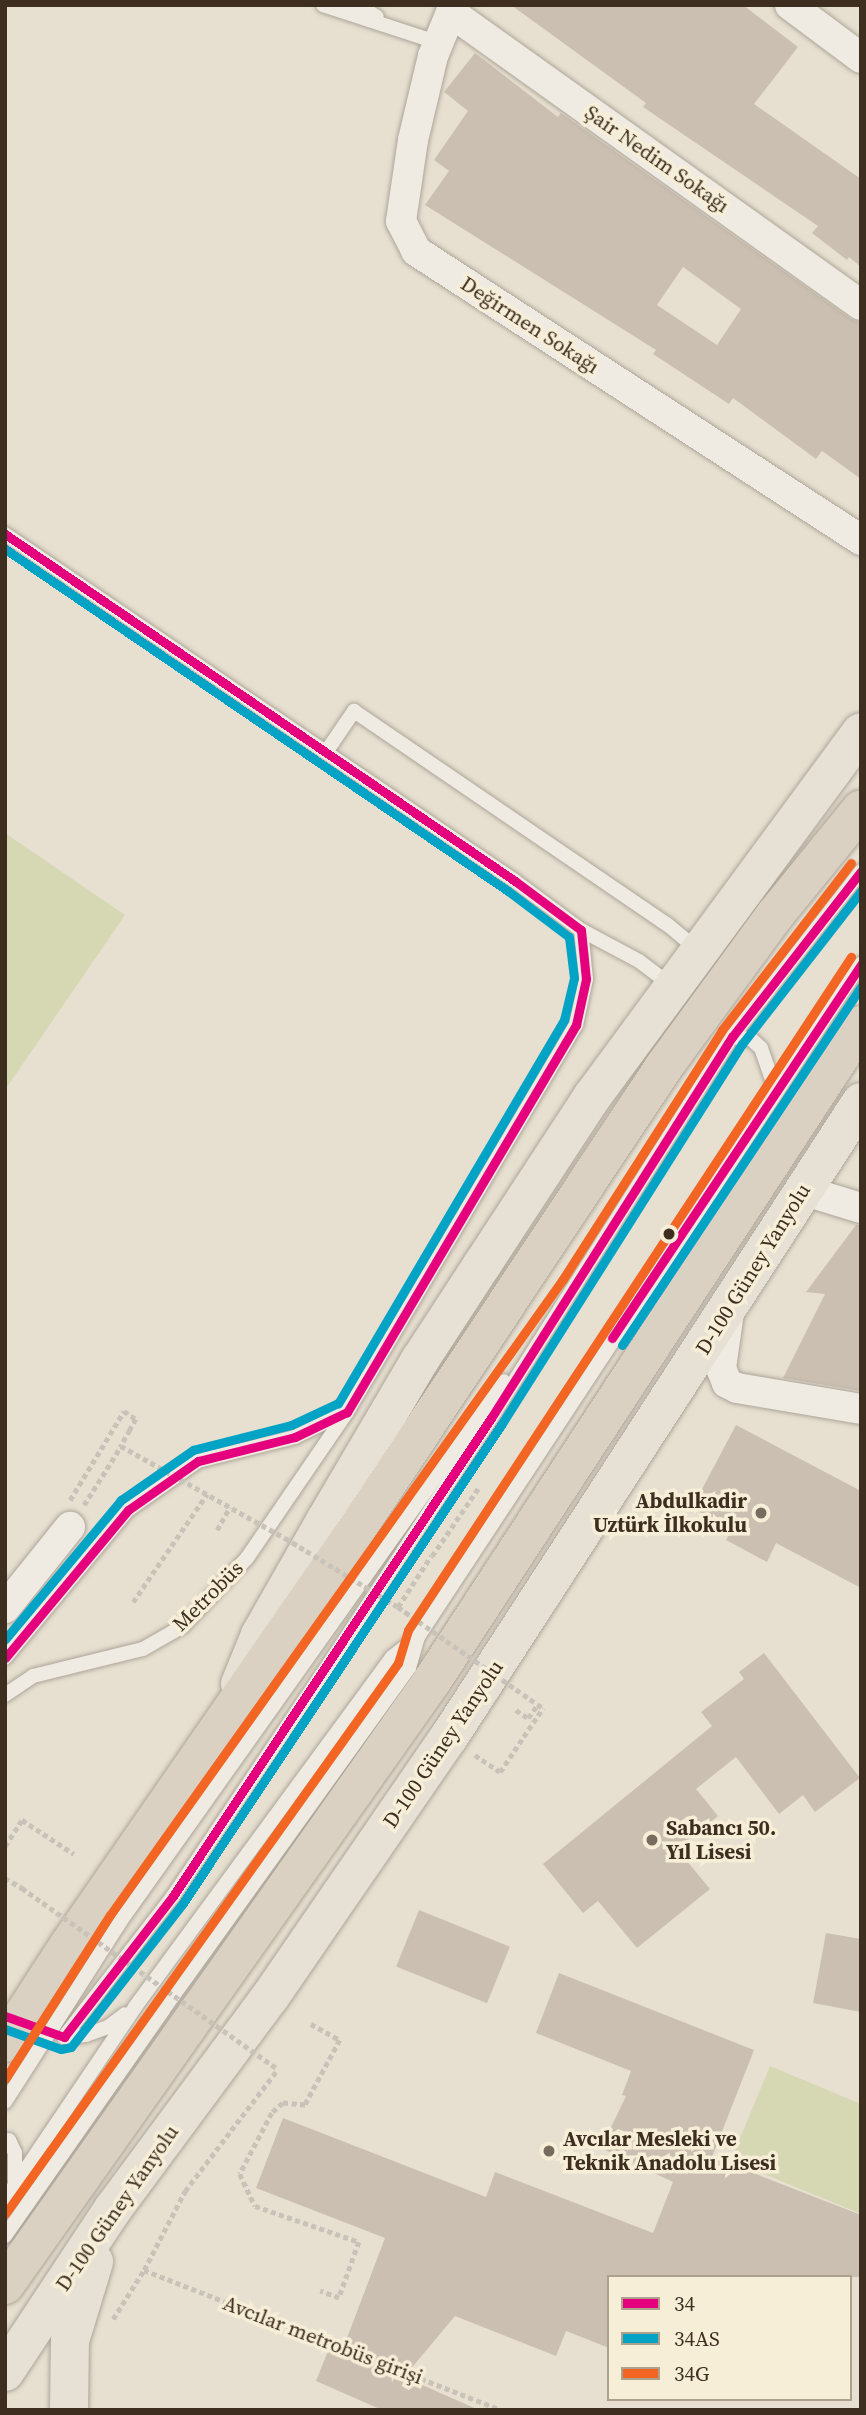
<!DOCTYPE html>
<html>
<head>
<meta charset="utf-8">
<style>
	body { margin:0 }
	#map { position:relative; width:866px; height:2415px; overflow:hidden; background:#e7e0d1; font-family:"Source Serif 4",serif }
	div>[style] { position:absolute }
	.green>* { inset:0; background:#d6d7b3 }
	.building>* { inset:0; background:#cbbfb2; transform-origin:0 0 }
	.path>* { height:4.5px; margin-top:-2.25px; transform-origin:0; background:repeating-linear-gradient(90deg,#c8c2b9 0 5px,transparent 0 8.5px) }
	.roads { filter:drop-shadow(0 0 2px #ada599) drop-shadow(0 0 2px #ada599) }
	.lane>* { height:14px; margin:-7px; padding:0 7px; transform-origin:7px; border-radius:7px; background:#efebe3 }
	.street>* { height:30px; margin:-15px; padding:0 15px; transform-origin:15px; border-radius:15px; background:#efebe3 }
	.primary>* { height:38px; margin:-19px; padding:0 19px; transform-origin:19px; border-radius:19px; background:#e6e1d4 }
	.highway>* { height:38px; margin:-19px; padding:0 19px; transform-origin:19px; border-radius:19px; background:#dad1c2 }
	.path-bridge>* { height:4.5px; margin-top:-2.25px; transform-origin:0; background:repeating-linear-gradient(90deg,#c8c2b9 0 5px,transparent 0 8.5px) }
	.bus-1>* { height:9px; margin:-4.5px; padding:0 4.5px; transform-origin:4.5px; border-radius:4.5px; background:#e5007d }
	.bus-2>* { height:9px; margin:-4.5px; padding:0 4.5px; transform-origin:4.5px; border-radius:4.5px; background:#03a3c5 }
	.bus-3>* { height:9px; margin:-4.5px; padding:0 4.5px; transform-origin:4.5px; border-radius:4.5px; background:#f26522 }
	.dots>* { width:19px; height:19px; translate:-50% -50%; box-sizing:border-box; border:4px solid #f7eed8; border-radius:50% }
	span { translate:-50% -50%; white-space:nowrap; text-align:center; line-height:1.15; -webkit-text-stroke:7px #f7eed8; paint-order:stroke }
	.street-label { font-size:21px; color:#3d2e20 }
	.poi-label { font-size:21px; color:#3d2e20; font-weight:700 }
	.right { translate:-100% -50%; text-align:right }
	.left { translate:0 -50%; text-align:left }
	.frame { position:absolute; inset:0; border:7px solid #3d2e20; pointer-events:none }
	.legend { position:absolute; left:607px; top:2275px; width:245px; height:126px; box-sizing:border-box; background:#f7eed8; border:2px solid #ada18e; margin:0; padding:9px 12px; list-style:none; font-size:21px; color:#3d2e20 }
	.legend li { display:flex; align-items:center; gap:14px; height:35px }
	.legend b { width:35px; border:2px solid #ada18e }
</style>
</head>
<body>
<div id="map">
	<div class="green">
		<i style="clip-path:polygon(5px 833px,125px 915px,5px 1090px)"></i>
		<i style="clip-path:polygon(770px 2066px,861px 2104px,861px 2214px,731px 2160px)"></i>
	</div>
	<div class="building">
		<i style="clip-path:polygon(511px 5px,743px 5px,798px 47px,754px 104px,861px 179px,861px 267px,849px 257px,847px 260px,812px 233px,818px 226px,643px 107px,646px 103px)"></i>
		<i style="clip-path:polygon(evenodd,475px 53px,558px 117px,561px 113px,851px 319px,861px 323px,861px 479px,822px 451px,816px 459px,733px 398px,729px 404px,653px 354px,656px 350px,425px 205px,449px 171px,434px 160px,468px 111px,444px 92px,475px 53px,683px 267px,741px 309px,717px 345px,657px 305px,683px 267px)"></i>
		<i style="clip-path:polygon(856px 1225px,861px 1225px,861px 1391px,783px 1378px,825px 1294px,806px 1292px)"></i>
		<i style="clip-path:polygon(736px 1425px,861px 1491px,861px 1588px,776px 1543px,767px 1562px,726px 1540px,732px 1529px,692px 1508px)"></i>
		<i style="clip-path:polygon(764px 1653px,860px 1778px,815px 1812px,803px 1795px,779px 1814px,736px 1757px,696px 1789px,718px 1816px,677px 1849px,710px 1889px,637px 1948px,598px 1901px,583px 1913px,543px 1864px,712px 1726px,701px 1712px,744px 1679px,739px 1672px)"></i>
		<i style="left:419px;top:1910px;width:98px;height:61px;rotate:22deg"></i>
		<i style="clip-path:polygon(826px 1933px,861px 1939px,861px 2012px,813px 2003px)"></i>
		<i style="clip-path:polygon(559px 1973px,754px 2050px,712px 2157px,861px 2215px,861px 2277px,609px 2277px,609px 2348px,566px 2331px,556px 2356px,455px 2316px,404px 2377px,479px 2410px,382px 2410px,316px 2381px,330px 2346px,342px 2351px,385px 2238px,256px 2188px,283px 2118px,486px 2197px,495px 2172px,653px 2233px,673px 2182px,601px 2148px,626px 2096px,622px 2095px,631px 2071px,536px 2033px)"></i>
	</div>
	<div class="path">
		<i style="left:70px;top:1500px;width:104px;rotate:-58.8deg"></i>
		<i style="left:124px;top:1411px;width:14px;rotate:34deg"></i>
		<i style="left:136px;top:1419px;width:13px;rotate:119deg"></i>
		<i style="left:84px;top:1505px;width:70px;rotate:-57.9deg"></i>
		<i style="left:217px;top:1530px;width:26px;rotate:-61deg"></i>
		<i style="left:432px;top:1556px;width:83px;rotate:-55.7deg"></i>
		<i style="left:133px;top:1602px;width:131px;rotate:-55.6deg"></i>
		<i style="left:398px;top:1607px;width:61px;rotate:-57.1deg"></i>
		<i style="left:516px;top:1710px;width:14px;rotate:34deg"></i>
		<i style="left:528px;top:1718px;width:17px;rotate:-54deg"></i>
		<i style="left:475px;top:1755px;width:30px;rotate:34deg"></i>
		<i style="left:500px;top:1772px;width:77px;rotate:-56.1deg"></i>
		<i style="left:5px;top:1846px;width:31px;rotate:-57deg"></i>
		<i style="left:22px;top:1820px;width:62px;rotate:33.2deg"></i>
		<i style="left:5px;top:1878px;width:20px;rotate:30deg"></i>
		<i style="left:311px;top:2024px;width:33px;rotate:29deg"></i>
		<i style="left:340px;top:2040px;width:74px;rotate:118.3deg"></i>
		<i style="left:305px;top:2105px;width:22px;rotate:-175deg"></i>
		<i style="left:283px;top:2103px;width:15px;rotate:138deg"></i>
		<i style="left:272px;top:2113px;width:69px;rotate:117.7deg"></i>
		<i style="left:240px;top:2174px;width:35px;rotate:65deg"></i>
		<i style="left:255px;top:2206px;width:110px;rotate:19.1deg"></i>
		<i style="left:359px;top:2242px;width:59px;rotate:109.7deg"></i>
		<i style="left:339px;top:2298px;width:20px;rotate:-160deg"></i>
		<i style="left:144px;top:2270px;width:384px;rotate:21.4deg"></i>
		<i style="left:113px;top:2319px;width:58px;rotate:-57.7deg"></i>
		<i style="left:144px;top:2270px;width:89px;rotate:-62.6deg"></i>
		<i style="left:185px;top:2191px;width:153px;rotate:-52.7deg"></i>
	</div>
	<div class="roads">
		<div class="lane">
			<i style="left:323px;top:5px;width:122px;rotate:18.1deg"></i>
			<i style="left:358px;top:5px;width:22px;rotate:32deg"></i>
			<i style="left:5px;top:534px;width:617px;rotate:34.23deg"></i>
			<i style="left:515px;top:881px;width:82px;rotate:36.6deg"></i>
			<i style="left:581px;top:930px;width:66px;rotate:28.1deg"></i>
			<i style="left:639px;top:961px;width:41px;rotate:37.1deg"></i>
			<i style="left:326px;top:752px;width:50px;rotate:-55.7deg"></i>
			<i style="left:354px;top:711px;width:380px;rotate:34.3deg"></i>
			<i style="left:668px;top:925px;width:38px;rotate:40deg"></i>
			<i style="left:732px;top:1037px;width:19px;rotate:6deg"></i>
			<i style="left:751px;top:1039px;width:13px;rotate:42deg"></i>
			<i style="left:761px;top:1048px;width:46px;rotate:70.8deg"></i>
			<i style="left:5px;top:1658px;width:192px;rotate:-50.3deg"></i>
			<i style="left:128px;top:1510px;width:85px;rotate:-35deg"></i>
			<i style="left:198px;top:1461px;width:100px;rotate:-13.9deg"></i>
			<i style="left:295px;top:1437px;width:57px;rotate:-26.1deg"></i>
			<i style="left:5px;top:1695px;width:34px;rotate:-34deg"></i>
			<i style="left:33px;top:1676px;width:113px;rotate:-13.8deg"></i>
			<i style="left:143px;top:1649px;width:46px;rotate:-29.9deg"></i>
			<i style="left:183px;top:1626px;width:93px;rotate:-46.7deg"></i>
			<i style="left:247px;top:1558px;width:177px;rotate:-55.6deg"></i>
			<i style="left:347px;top:1412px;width:450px;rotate:-59.4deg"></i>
			<i style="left:576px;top:1025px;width:47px;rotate:-77.7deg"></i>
			<i style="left:586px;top:979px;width:49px;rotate:-95.8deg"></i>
			<i style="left:64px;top:2037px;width:178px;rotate:-52.3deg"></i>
			<i style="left:173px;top:1896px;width:265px;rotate:-56.1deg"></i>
			<i style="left:321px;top:1676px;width:309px;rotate:-56.6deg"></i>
			<i style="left:491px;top:1418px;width:451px;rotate:-57.7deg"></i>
			<i style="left:732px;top:1037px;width:210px;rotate:-52.1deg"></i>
			<i style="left:64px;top:2037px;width:22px;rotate:-5deg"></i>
			<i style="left:86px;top:2035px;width:23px;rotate:-20deg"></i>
			<i style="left:108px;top:2027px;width:21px;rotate:-37deg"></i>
			<i style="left:5px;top:2102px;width:214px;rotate:-57.4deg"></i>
			<i style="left:120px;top:1922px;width:663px;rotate:-54.63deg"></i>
			<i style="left:9px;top:2140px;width:14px;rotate:65deg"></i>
			<i style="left:15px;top:2153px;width:32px;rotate:90deg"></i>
			<i style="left:5px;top:2200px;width:233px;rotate:-56deg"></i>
			<i style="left:135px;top:2007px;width:434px;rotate:-53.7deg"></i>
			<i style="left:392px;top:1657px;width:33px;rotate:-38deg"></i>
			<i style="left:5px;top:2236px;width:276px;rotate:-55deg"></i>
			<i style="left:163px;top:2010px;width:421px;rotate:-54.3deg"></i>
			<i style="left:409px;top:1668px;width:32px;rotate:-74deg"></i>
			<i style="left:418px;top:1637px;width:806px;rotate:-56.65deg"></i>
		</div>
		<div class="street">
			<i style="left:454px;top:5px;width:55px;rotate:112.4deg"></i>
			<i style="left:433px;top:56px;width:86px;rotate:103.4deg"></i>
			<i style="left:413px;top:140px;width:82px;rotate:98.4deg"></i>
			<i style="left:401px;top:221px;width:34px;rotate:63deg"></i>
			<i style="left:416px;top:251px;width:531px;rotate:33deg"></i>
			<i style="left:790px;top:5px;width:89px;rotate:36.7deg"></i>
			<i style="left:453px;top:14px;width:501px;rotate:35.5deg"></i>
			<i style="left:802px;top:1190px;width:62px;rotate:17deg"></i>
			<i style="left:729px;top:1312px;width:57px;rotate:98.1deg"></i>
			<i style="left:721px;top:1368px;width:16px;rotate:68deg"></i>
			<i style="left:727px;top:1383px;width:11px;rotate:27deg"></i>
			<i style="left:737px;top:1388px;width:126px;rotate:9.6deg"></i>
			<i style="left:5px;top:1608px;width:104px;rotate:-51.3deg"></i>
		</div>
		<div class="primary">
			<i style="left:240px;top:1684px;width:53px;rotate:-67.8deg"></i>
			<i style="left:260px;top:1635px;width:131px;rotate:-60.3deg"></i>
			<i style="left:325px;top:1521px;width:187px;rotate:-59.5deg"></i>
			<i style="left:420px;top:1360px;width:113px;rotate:-56.9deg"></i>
			<i style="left:482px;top:1265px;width:201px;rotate:-56.8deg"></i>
			<i style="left:592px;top:1097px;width:453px;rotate:-53.6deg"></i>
			<i style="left:5px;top:2372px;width:196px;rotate:-56.5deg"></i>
			<i style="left:113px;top:2209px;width:264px;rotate:-53.5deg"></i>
			<i style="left:270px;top:1997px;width:316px;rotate:-55.5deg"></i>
			<i style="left:449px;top:1737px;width:757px;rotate:-57.02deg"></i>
			<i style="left:69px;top:2410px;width:69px;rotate:-89.2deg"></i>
			<i style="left:70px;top:2341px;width:83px;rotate:-73.1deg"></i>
		</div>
		<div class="highway">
			<i style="left:5px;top:2043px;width:116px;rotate:-57deg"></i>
			<i style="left:68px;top:1946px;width:497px;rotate:-55.3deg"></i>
			<i style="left:351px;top:1538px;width:564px;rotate:-56.42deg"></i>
			<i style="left:663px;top:1068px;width:190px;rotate:-53.8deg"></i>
			<i style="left:775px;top:915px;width:136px;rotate:-50.9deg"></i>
			<i style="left:5px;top:2285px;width:740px;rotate:-54.74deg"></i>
			<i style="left:432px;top:1681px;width:784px;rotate:-56.82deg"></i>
		</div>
	</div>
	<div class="path-bridge">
		<i style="left:130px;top:1430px;width:18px;rotate:119deg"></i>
		<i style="left:121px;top:1446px;width:188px;rotate:29.3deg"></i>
		<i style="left:285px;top:1538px;width:132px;rotate:31.4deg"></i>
		<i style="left:398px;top:1607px;width:177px;rotate:34.9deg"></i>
		<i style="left:22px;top:1888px;width:314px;rotate:35.3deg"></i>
	</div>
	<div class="bus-1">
		<i style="left:5px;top:534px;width:617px;rotate:34.23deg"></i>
		<i style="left:515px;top:881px;width:82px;rotate:36.6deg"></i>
		<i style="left:581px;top:930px;width:49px;rotate:84.2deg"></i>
		<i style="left:586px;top:979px;width:47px;rotate:102.3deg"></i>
		<i style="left:576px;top:1025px;width:450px;rotate:120.6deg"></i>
		<i style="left:347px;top:1412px;width:58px;rotate:154.3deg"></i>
		<i style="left:295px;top:1437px;width:100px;rotate:166.1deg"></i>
		<i style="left:198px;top:1461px;width:85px;rotate:145deg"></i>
		<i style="left:128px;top:1510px;width:192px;rotate:129.7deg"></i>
		<i style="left:612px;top:1338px;width:449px;rotate:-56.3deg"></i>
		<i style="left:5px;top:2016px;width:63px;rotate:19.6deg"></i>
		<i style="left:64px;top:2037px;width:178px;rotate:-52.3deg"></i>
		<i style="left:173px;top:1896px;width:574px;rotate:-56.37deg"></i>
		<i style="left:491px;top:1418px;width:451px;rotate:-57.7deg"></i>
		<i style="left:732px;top:1037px;width:210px;rotate:-52.1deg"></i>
	</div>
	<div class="bus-2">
		<i style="left:5px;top:549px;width:608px;rotate:34.21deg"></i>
		<i style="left:508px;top:891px;width:76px;rotate:37deg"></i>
		<i style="left:569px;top:937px;width:41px;rotate:83deg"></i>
		<i style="left:574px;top:978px;width:43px;rotate:103.4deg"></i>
		<i style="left:564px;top:1020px;width:445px;rotate:120.5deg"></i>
		<i style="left:338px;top:1403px;width:52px;rotate:154.9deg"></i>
		<i style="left:291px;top:1425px;width:101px;rotate:165.7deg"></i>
		<i style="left:193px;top:1450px;width:88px;rotate:145.2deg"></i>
		<i style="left:121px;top:1500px;width:181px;rotate:129.8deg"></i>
		<i style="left:622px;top:1345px;width:431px;rotate:-56.3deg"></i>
		<i style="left:5px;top:2029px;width:59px;rotate:19.7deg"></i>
		<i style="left:61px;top:2049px;width:10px;rotate:-11deg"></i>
		<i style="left:71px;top:2047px;width:182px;rotate:-52.1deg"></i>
		<i style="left:183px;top:1903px;width:574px;rotate:-56.37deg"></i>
		<i style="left:501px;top:1425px;width:451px;rotate:-57.7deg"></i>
		<i style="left:742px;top:1044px;width:194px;rotate:-52.1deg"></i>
	</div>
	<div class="bus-3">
		<i style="left:5px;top:2079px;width:195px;rotate:-57.4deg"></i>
		<i style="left:110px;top:1915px;width:781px;rotate:-54.54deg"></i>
		<i style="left:563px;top:1279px;width:295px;rotate:-57.4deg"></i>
		<i style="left:722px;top:1030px;width:211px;rotate:-52.3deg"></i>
		<i style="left:5px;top:2214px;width:677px;rotate:-54.5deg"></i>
		<i style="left:398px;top:1663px;width:34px;rotate:-73deg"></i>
		<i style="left:408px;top:1630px;width:806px;rotate:-56.65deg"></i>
	</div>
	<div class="dots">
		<i style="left:669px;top:1234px;background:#3d2e20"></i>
		<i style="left:761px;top:1513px;background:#786c5e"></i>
		<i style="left:652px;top:1840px;background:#786c5e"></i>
		<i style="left:549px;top:2151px;background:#786c5e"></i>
	</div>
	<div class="street-label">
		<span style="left:657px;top:159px;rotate:35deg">Şair Nedim Sokağı</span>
		<span style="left:530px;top:325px;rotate:33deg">Değirmen Sokağı</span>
		<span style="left:753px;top:1269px;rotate:-58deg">D-100 Güney Yanyolu</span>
		<span style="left:208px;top:1596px;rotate:-45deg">Metrobüs</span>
		<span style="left:443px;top:1744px;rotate:-56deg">D-100 Güney Yanyolu</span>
		<span style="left:117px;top:2208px;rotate:-55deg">D-100 Güney Yanyolu</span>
		<span style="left:323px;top:2340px;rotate:21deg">Avcılar metrobüs girişi</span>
	</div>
	<div class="poi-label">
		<span class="right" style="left:747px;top:1513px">Abdulkadir<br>Uztürk İlkokulu</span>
		<span class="left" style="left:666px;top:1840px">Sabancı 50.<br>Yıl Lisesi</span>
		<span class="left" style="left:563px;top:2151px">Avcılar Mesleki ve<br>Teknik Anadolu Lisesi</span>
	</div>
	<div class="frame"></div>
	<ul class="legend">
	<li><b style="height:9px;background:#e5007d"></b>34</li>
	<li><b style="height:9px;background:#03a3c5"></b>34AS</li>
	<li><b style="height:9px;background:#f26522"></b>34G</li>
	</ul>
</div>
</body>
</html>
